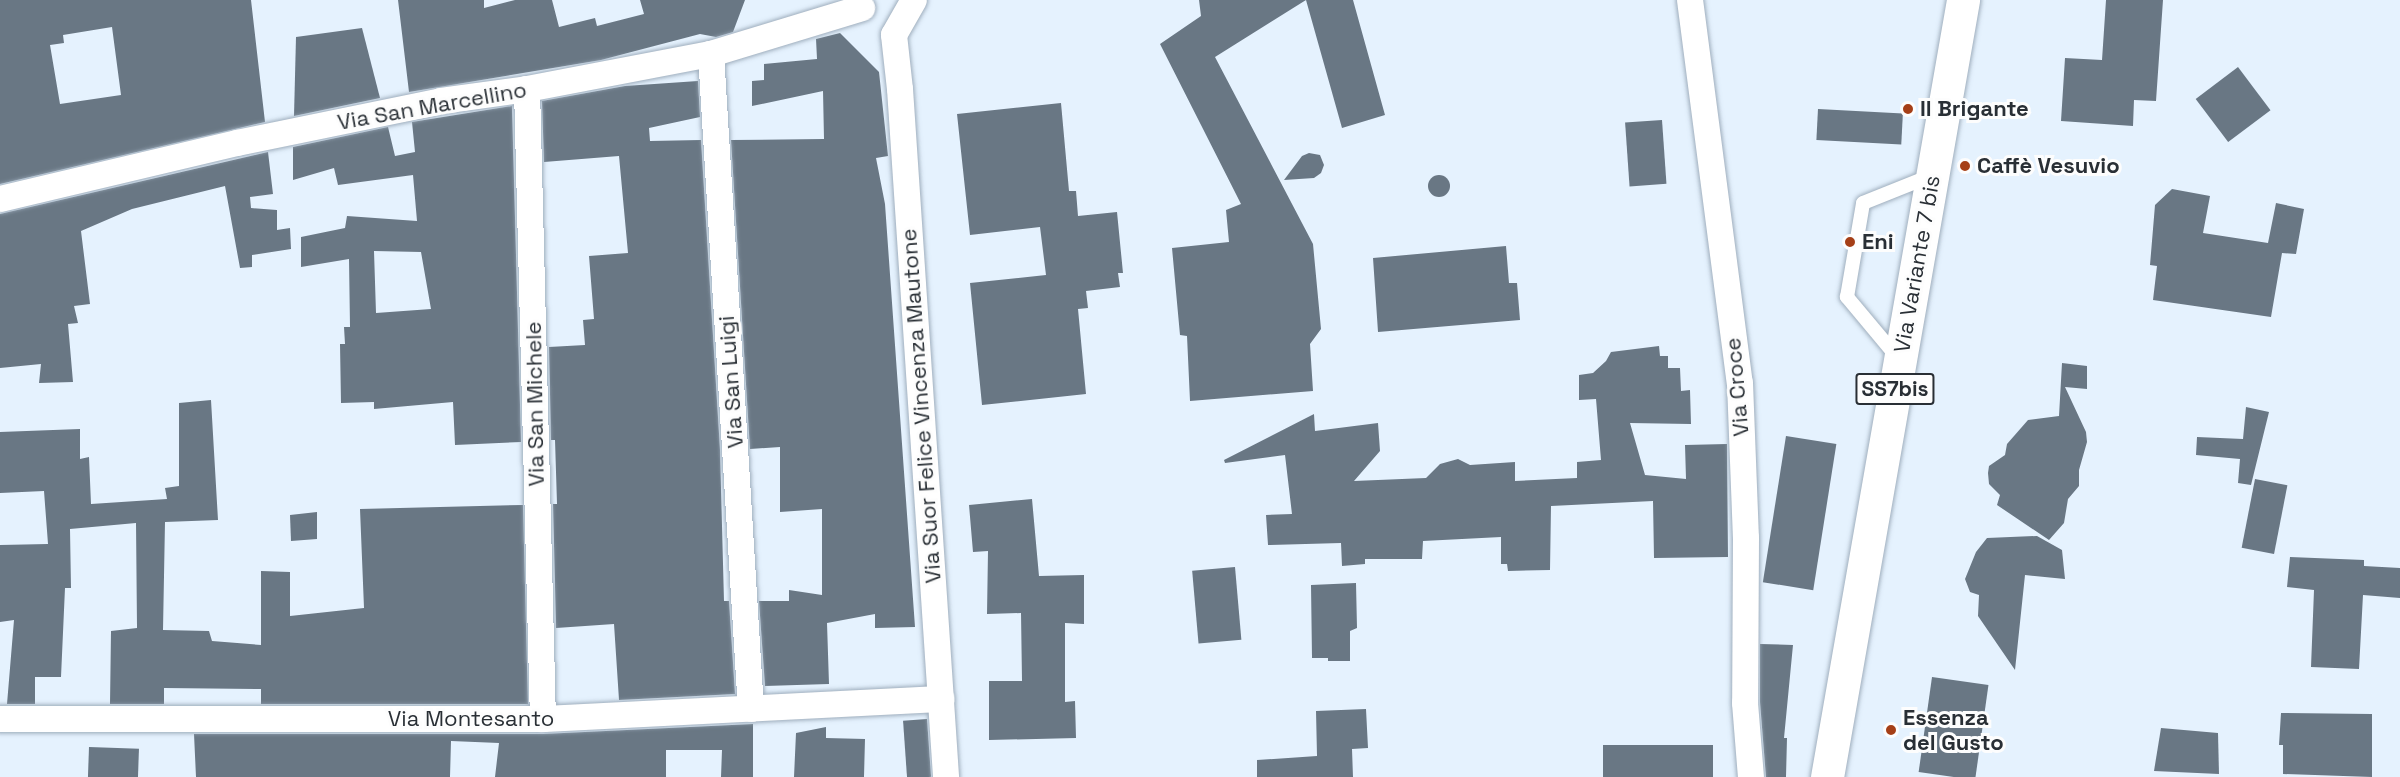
<!DOCTYPE html>
<html>
<head>
<meta charset="utf-8">
<style>
	body { margin:0 }
	#map { position:relative; width:2400px; height:777px; overflow:hidden; background:#e5f2fe; font-family:"Space Grotesk",sans-serif }
	div>[style] { position:absolute }
	.building>* { inset:0; background:#697784; transform-origin:0 0 }
	.round { border-radius:50% }
	.roads { filter:drop-shadow(0 0 2px #9faebd) drop-shadow(0 0 2px #9faebd) }
	.service>* { height:14px; margin:-7px; padding:0 7px; transform-origin:7px; border-radius:7px; background:#fff }
	.minor>* { height:26px; margin:-13px; padding:0 13px; transform-origin:13px; border-radius:13px; background:#fff }
	.primary>* { height:33px; margin:-16.5px; padding:0 16.5px; transform-origin:16.5px; border-radius:16.5px; background:#fff }
	.dots>* { width:16px; height:16px; translate:-50% -50%; box-sizing:border-box; border:3px solid #fdfdfd; border-radius:50% }
	span { translate:-50% -50%; white-space:nowrap; text-align:center; line-height:1.15; -webkit-text-stroke:6px #fdfdfd; paint-order:stroke }
	.shield-label span { padding:2px 4px; background:#fdfdfd; border:2px solid; border-radius:4px; -webkit-text-stroke-width:0 }
	.shield-label { font-size:21px; color:#292f35; font-weight:700 }
	.street-label { font-size:22px; color:#292f35 }
	.poi-label { font-size:22px; color:#292f35; font-weight:700 }
	.left { translate:0 -50%; text-align:left }
</style>
</head>
<body>
<div id="map">
	<div class="building">
		<i style="clip-path:polygon(evenodd,0 0,251px 0,265px 122px,0 184px,0 0,112px 27px,121px 95px,60px 104px,50px 45px,64px 43px,63px 35px,112px 27px)"></i>
		<i style="clip-path:polygon(398px 0,484px 0,484px 8px,515px 0,552px 0,559px 27px,595px 18px,597px 26px,644px 14px,640px 0,745px 0,733px 32px,716px 37px,700px 34px,601px 60px,409px 92px)"></i>
		<i style="clip-path:polygon(1199px 0,1353px 0,1385px 115px,1342px 128px,1306px 0,1215px 57px,1313px 244px,1321px 329px,1310px 344px,1313px 391px,1190px 401px,1187px 336px,1180px 335px,1172px 248px,1229px 242px,1226px 210px,1241px 204px,1160px 44px,1201px 16px)"></i>
		<i style="clip-path:polygon(2106px 0,2163px 0,2156px 101px,2134px 100px,2133px 126px,2061px 121px,2065px 58px,2102px 60px)"></i>
		<i style="clip-path:polygon(362px 28px,380px 98px,294px 116px,296px 37px)"></i>
		<i style="clip-path:polygon(840px 33px,879px 72px,888px 156px,876px 158px,885px 204px,915px 627px,875px 628px,875px 614px,827px 623px,829px 684px,765px 686px,759px 601px,789px 601px,789px 590px,822px 595px,822px 509px,780px 512px,780px 447px,750px 449px,731px 140px,824px 139px,823px 91px,752px 106px,752px 81px,764px 80px,764px 64px,817px 59px,816px 39px)"></i>
		<i style="left:2238px;top:67px;width:54px;height:53px;rotate:53deg"></i>
		<i style="clip-path:polygon(698px 81px,700px 117px,649px 128px,650px 141px,701px 140px,720px 450px,724px 601px,729px 601px,735px 694px,619px 700px,614px 624px,556px 628px,553px 504px,557px 504px,555px 440px,551px 440px,549px 347px,585px 345px,583px 320px,594px 319px,589px 256px,628px 253px,619px 156px,544px 162px,542px 101px,625px 86px)"></i>
		<i style="clip-path:polygon(1061px 103px,1069px 191px,1076px 191px,1078px 216px,1117px 212px,1123px 273px,1118px 273px,1120px 287px,1086px 291px,1088px 308px,1078px 309px,1086px 394px,982px 405px,970px 283px,1046px 275px,1040px 227px,970px 235px,957px 114px)"></i>
		<i style="clip-path:polygon(evenodd,512px 106px,521px 442px,455px 445px,453px 402px,374px 409px,374px 402px,341px 403px,340px 344px,345px 344px,344px 327px,350px 327px,349px 259px,301px 267px,301px 237px,345px 228px,347px 216px,417px 221px,413px 175px,338px 185px,334px 168px,293px 180px,293px 147px,388px 127px,395px 156px,415px 152px,412px 122px,512px 106px,374px 251px,421px 252px,431px 309px,376px 313px,374px 251px)"></i>
		<i style="left:1818px;top:109px;width:85px;height:31px;rotate:3deg"></i>
		<i style="left:1662px;top:120px;width:64px;height:37px;rotate:86deg"></i>
		<i style="clip-path:polygon(268px 152px,273px 194px,250px 197px,251px 208px,277px 210px,277px 230px,290px 228px,291px 249px,252px 255px,252px 267px,240px 268px,225px 186px,132px 209px,81px 231px,90px 304px,74px 306px,78px 323px,68px 324px,73px 382px,39px 383px,41px 364px,0 368px,0 214px)"></i>
		<i style="clip-path:polygon(1309px 153px,1320px 155px,1324px 165px,1321px 173px,1314px 178px,1284px 180px,1302px 156px)"></i>
		<i class="round" style="left:1428px;top:175px;width:22px;height:22px"></i>
		<i style="clip-path:polygon(2172px 189px,2210px 196px,2203px 233px,2268px 243px,2276px 203px,2304px 209px,2296px 254px,2282px 253px,2271px 317px,2153px 300px,2157px 266px,2150px 265px,2155px 205px)"></i>
		<i style="clip-path:polygon(1506px 246px,1509px 283px,1517px 283px,1520px 320px,1378px 332px,1373px 258px)"></i>
		<i style="clip-path:polygon(1659px 346px,1660px 356px,1668px 356px,1668px 368px,1680px 368px,1681px 391px,1690px 390px,1691px 424px,1630px 423px,1645px 475px,1686px 479px,1685px 445px,1727px 444px,1728px 557px,1654px 558px,1653px 501px,1551px 506px,1550px 570px,1508px 571px,1507px 564px,1501px 564px,1501px 537px,1423px 541px,1422px 559px,1365px 559px,1365px 564px,1342px 566px,1341px 543px,1268px 545px,1266px 515px,1292px 514px,1285px 455px,1225px 463px,1224px 460px,1314px 414px,1315px 431px,1378px 423px,1380px 451px,1354px 481px,1426px 478px,1440px 464px,1458px 459px,1470px 465px,1515px 462px,1515px 481px,1577px 478px,1577px 462px,1601px 460px,1596px 399px,1579px 400px,1579px 375px,1593px 373px,1606px 361px,1611px 352px)"></i>
		<i style="clip-path:polygon(2062px 363px,2087px 366px,2087px 389px,2065px 387px,2086px 432px,2087px 442px,2079px 470px,2079px 486px,2068px 499px,2064px 523px,2049px 540px,1997px 505px,2000px 495px,1989px 484px,1988px 473px,1989px 466px,2005px 455px,2007px 444px,2028px 420px,2059px 416px)"></i>
		<i style="clip-path:polygon(211px 400px,218px 520px,165px 522px,163px 630px,209px 631px,212px 641px,261px 645px,261px 571px,290px 572px,290px 616px,364px 608px,360px 509px,523px 505px,528px 704px,261px 704px,261px 689px,164px 688px,164px 704px,110px 704px,111px 631px,137px 628px,136px 523px,70px 529px,71px 588px,65px 588px,61px 677px,35px 677px,35px 704px,7px 704px,14px 620px,0 622px,0 545px,48px 544px,44px 491px,0 493px,0 432px,80px 429px,80px 459px,89px 457px,91px 504px,167px 499px,165px 488px,179px 486px,179px 403px)"></i>
		<i style="clip-path:polygon(2246px 407px,2269px 412px,2251px 485px,2238px 483px,2240px 459px,2196px 455px,2197px 437px,2243px 439px)"></i>
		<i style="left:1786px;top:436px;width:51px;height:148px;rotate:9deg"></i>
		<i style="left:2255px;top:479px;width:33px;height:70px;rotate:11deg"></i>
		<i style="clip-path:polygon(1032px 499px,1039px 576px,1084px 575px,1084px 624px,1065px 623px,1065px 702px,1075px 701px,1076px 738px,989px 740px,989px 681px,1022px 681px,1021px 613px,987px 614px,988px 551px,973px 552px,969px 505px)"></i>
		<i style="clip-path:polygon(317px 512px,317px 539px,291px 541px,290px 515px)"></i>
		<i style="clip-path:polygon(2037px 536px,2062px 550px,2065px 579px,2025px 575px,2015px 670px,1978px 616px,1979px 595px,1970px 592px,1965px 579px,1976px 552px,1987px 538px)"></i>
		<i style="clip-path:polygon(2290px 557px,2364px 560px,2364px 566px,2400px 568px,2400px 598px,2363px 595px,2359px 669px,2311px 667px,2314px 590px,2287px 587px)"></i>
		<i style="left:1235px;top:567px;width:73px;height:43px;rotate:85deg"></i>
		<i style="clip-path:polygon(1356px 583px,1357px 628px,1350px 631px,1350px 661px,1328px 661px,1328px 658px,1312px 658px,1311px 585px)"></i>
		<i style="clip-path:polygon(1760px 644px,1793px 645px,1784px 738px,1787px 738px,1786px 777px,1766px 777px,1760px 702px)"></i>
		<i style="left:1932px;top:677px;width:57px;height:96px;rotate:8deg"></i>
		<i style="clip-path:polygon(1366px 709px,1368px 748px,1352px 749px,1353px 777px,1257px 777px,1257px 760px,1317px 756px,1316px 711px)"></i>
		<i style="clip-path:polygon(2281px 713px,2372px 714px,2372px 777px,2283px 774px,2283px 745px,2279px 745px)"></i>
		<i style="left:927px;top:719px;width:58px;height:24px;rotate:86deg"></i>
		<i style="clip-path:polygon(753px 724px,753px 777px,721px 777px,722px 750px,666px 750px,666px 777px,495px 777px,499px 743px,451px 741px,450px 777px,196px 777px,194px 734px,543px 734px)"></i>
		<i style="clip-path:polygon(826px 727px,826px 738px,865px 739px,864px 777px,794px 777px,796px 733px)"></i>
		<i style="clip-path:polygon(2161px 728px,2218px 733px,2219px 774px,2154px 771px)"></i>
		<i style="left:1713px;top:745px;width:32px;height:110px;rotate:90deg"></i>
		<i style="left:89px;top:747px;width:50px;height:30px;rotate:2deg"></i>
	</div>
	<div class="roads">
		<div class="service">
			<i style="left:1898px;top:358px;width:80px;rotate:-129.9deg"></i>
			<i style="left:1847px;top:297px;width:95px;rotate:-80.3deg"></i>
			<i style="left:1863px;top:203px;width:72px;rotate:-21.9deg"></i>
		</div>
		<div class="minor">
			<i style="left:1690px;top:0;width:386px;rotate:82.6deg"></i>
			<i style="left:1740px;top:383px;width:155px;rotate:87.8deg"></i>
			<i style="left:1746px;top:538px;width:165px;rotate:90.3deg"></i>
			<i style="left:1745px;top:703px;width:74px;rotate:85.4deg"></i>
			<i style="left:894px;top:35px;width:54px;rotate:83.7deg"></i>
			<i style="left:900px;top:89px;width:690px;rotate:86.17deg"></i>
			<i style="left:894px;top:35px;width:40px;rotate:-60.3deg"></i>
			<i style="left:711px;top:54px;width:656px;rotate:86.51deg"></i>
			<i style="left:527px;top:89px;width:630px;rotate:88.55deg"></i>
			<i style="left:0;top:199px;width:244px;rotate:-13.3deg"></i>
			<i style="left:237px;top:143px;width:208px;rotate:-11.6deg"></i>
			<i style="left:441px;top:101px;width:87px;rotate:-7.9deg"></i>
			<i style="left:527px;top:89px;width:187px;rotate:-10.8deg"></i>
			<i style="left:711px;top:54px;width:158px;rotate:-16.9deg"></i>
			<i style="left:0;top:719px;width:543px"></i>
			<i style="left:543px;top:719px;width:399px;rotate:-2.9deg"></i>
		</div>
		<div class="primary">
			<i style="left:1827px;top:777px;width:789px;rotate:-80.07deg"></i>
		</div>
	</div>
	<div class="dots">
		<i style="left:1908px;top:109px;background:#a53f17"></i>
		<i style="left:1965px;top:166px;background:#a53f17"></i>
		<i style="left:1850px;top:242px;background:#a53f17"></i>
		<i style="left:1891px;top:730px;background:#a53f17"></i>
	</div>
	<div class="shield-label">
		<span style="left:1895px;top:389px">SS7bis</span>
	</div>
	<div class="street-label">
		<span style="left:432px;top:106px;rotate:-10deg">Via San Marcellino</span>
		<span style="left:1917px;top:264px;rotate:-80deg">Via Variante 7 bis</span>
		<span style="left:731px;top:382px;rotate:-94deg">Via San Luigi</span>
		<span style="left:1737px;top:387px;rotate:-95deg">Via Croce</span>
		<span style="left:535px;top:404px;rotate:-91deg">Via San Michele</span>
		<span style="left:921px;top:406px;rotate:-94deg">Via Suor Felice Vincenza Mautone</span>
		<span style="left:471px;top:719px">Via Montesanto</span>
	</div>
	<div class="poi-label">
		<span class="left" style="left:1920px;top:109px">Il Brigante</span>
		<span class="left" style="left:1977px;top:166px">Caffè Vesuvio</span>
		<span class="left" style="left:1862px;top:242px">Eni</span>
		<span class="left" style="left:1903px;top:730px">Essenza<br>del Gusto</span>
	</div>
</div>
</body>
</html>
